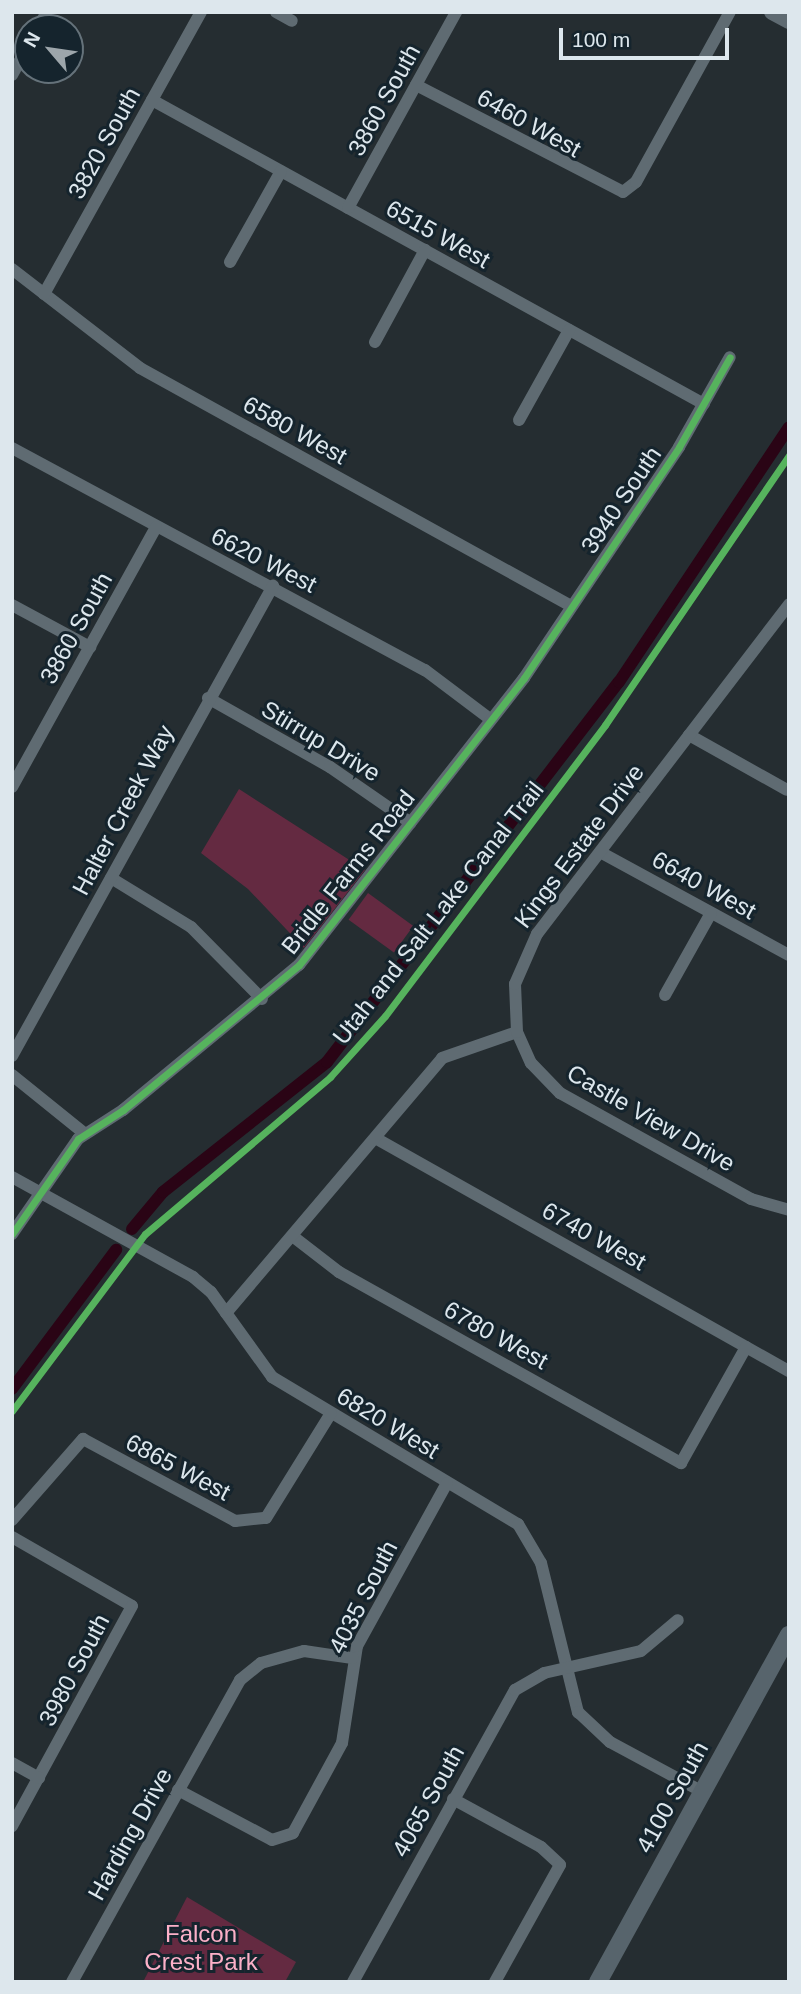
<!DOCTYPE html>
<html>
<head>
<meta charset="utf-8">
<style>
	body { margin:0 }
	#map { position:relative; width:801px; height:1994px; overflow:hidden; background:#252d31; font-family:Helvetica,sans-serif }
	div>[style] { position:absolute }
	.green>* { inset:0; background:#642a41; transform-origin:0 0 }
	.canal>* { height:12px; margin:-6px; padding:0 6px; transform-origin:6px; border-radius:6px; background:#2a0415 }
	.minor>* { height:12px; margin:-6px; padding:0 6px; transform-origin:6px; border-radius:6px; background:#5f6b72 }
	.tertiary>* { height:16px; margin:-8px; padding:0 8px; transform-origin:8px; border-radius:8px; background:#5f6b72 }
	.secondary>* { height:18px; margin:-9px; padding:0 9px; transform-origin:9px; border-radius:9px; background:#57646c }
	.cycleway>* { height:7px; margin:-3.5px; padding:0 3.5px; transform-origin:3.5px; border-radius:3.5px; background:#56b35d }
	span { translate:-50% -50%; white-space:nowrap; text-align:center; line-height:1.15; -webkit-text-stroke:6px #15242d; paint-order:stroke }
	.street-label { font-size:24px; color:#dde7ed }
	.park-label { font-size:24px; color:#fcb0c8 }
	.frame { position:absolute; inset:0; border:14px solid #dde7ed; pointer-events:none }
	.north { position:absolute; left:14px; top:14px; width:70px; height:70px; box-sizing:border-box; background:#15242d; border:2px solid #65727a; border-radius:50%; rotate:299deg; font-size:19px; font-weight:700; line-height:28px; text-align:center; color:#dde7ed }
	.north::after { content:''; display:block; margin:auto; width:24px; height:32px; background:#9da6ab; clip-path:polygon(50% 0,100% 100%,50% 72%,0 100%) }
	.scale { position:absolute; left:559px; top:28px; width:170px; height:32px; box-sizing:border-box; border:4px solid #dde7ed; border-top:0; padding-left:9px; font-size:21px; line-height:24px; white-space:nowrap; color:#dde7ed; -webkit-text-stroke:5px #15242d; paint-order:stroke }
</style>
</head>
<body>
<div id="map">
	<div class="green">
		<i style="clip-path:polygon(239px 789px,365px 870px,304px 948px,248px 889px,201px 853px)"></i>
		<i style="left:368px;top:893px;width:56px;height:33px;rotate:36deg"></i>
		<i style="clip-path:polygon(187px 1897px,296px 1962px,285px 1982px,143px 1982px)"></i>
	</div>
	<div class="canal">
		<i style="left:132px;top:1229px;width:48px;rotate:-50deg"></i>
		<i style="left:163px;top:1192px;width:209px;rotate:-38.4deg"></i>
		<i style="left:327px;top:1062px;width:479px;rotate:-52.5deg"></i>
		<i style="left:619px;top:682px;width:306px;rotate:-56.3deg"></i>
		<i style="left:12px;top:1389px;width:174px;rotate:-53.2deg"></i>
	</div>
	<div class="minor">
		<i style="left:276px;top:12px;width:18px;rotate:29deg"></i>
		<i style="left:38px;top:28px;width:18px;rotate:-61deg"></i>
		<i style="left:12px;top:75px;width:33px;rotate:-61deg"></i>
		<i style="left:416px;top:85px;width:233px;rotate:27.3deg"></i>
		<i style="left:623px;top:192px;width:16px;rotate:-38deg"></i>
		<i style="left:636px;top:182px;width:194px;rotate:-61.1deg"></i>
		<i style="left:152px;top:100px;width:630px;rotate:28.84deg"></i>
		<i style="left:348px;top:208px;width:224px;rotate:-61.1deg"></i>
		<i style="left:230px;top:262px;width:104px;rotate:-60.7deg"></i>
		<i style="left:12px;top:269px;width:162px;rotate:37.7deg"></i>
		<i style="left:140px;top:368px;width:493px;rotate:28.9deg"></i>
		<i style="left:44px;top:294px;width:323px;rotate:-60.9deg"></i>
		<i style="left:375px;top:342px;width:105px;rotate:-61.5deg"></i>
		<i style="left:519px;top:420px;width:103px;rotate:-60.9deg"></i>
		<i style="left:12px;top:448px;width:469px;rotate:28.3deg"></i>
		<i style="left:425px;top:670px;width:81px;rotate:37deg"></i>
		<i style="left:12px;top:605px;width:89px;rotate:28.3deg"></i>
		<i style="left:208px;top:698px;width:140px;rotate:29.5deg"></i>
		<i style="left:330px;top:767px;width:98px;rotate:34.7deg"></i>
		<i style="left:689px;top:735px;width:112px;rotate:29.3deg"></i>
		<i style="left:12px;top:787px;width:297px;rotate:-61deg"></i>
		<i style="left:600px;top:852px;width:215px;rotate:28.6deg"></i>
		<i style="left:111px;top:878px;width:94px;rotate:31.5deg"></i>
		<i style="left:191px;top:927px;width:101px;rotate:45.4deg"></i>
		<i style="left:665px;top:995px;width:94px;rotate:-60.7deg"></i>
		<i style="left:517px;top:1032px;width:34px;rotate:66deg"></i>
		<i style="left:531px;top:1063px;width:42px;rotate:46deg"></i>
		<i style="left:560px;top:1093px;width:218px;rotate:29deg"></i>
		<i style="left:751px;top:1199px;width:40px;rotate:16deg"></i>
		<i style="left:12px;top:1056px;width:538px;rotate:-60.96deg"></i>
		<i style="left:12px;top:1075px;width:92px;rotate:38.9deg"></i>
		<i style="left:377px;top:1139px;width:473px;rotate:29.4deg"></i>
		<i style="left:12px;top:1177px;width:207px;rotate:28.9deg"></i>
		<i style="left:193px;top:1277px;width:23px;rotate:40deg"></i>
		<i style="left:211px;top:1292px;width:105px;rotate:54.3deg"></i>
		<i style="left:272px;top:1377px;width:287px;rotate:30.9deg"></i>
		<i style="left:518px;top:1524px;width:45px;rotate:59.5deg"></i>
		<i style="left:541px;top:1563px;width:154px;rotate:76.1deg"></i>
		<i style="left:578px;top:1712px;width:44px;rotate:43.2deg"></i>
		<i style="left:610px;top:1742px;width:106px;rotate:28.3deg"></i>
		<i style="left:12px;top:1234px;width:116px;rotate:-55.2deg"></i>
		<i style="left:78px;top:1139px;width:54px;rotate:-32.8deg"></i>
		<i style="left:123px;top:1110px;width:228px;rotate:-39.5deg"></i>
		<i style="left:299px;top:965px;width:365px;rotate:-51.9deg"></i>
		<i style="left:524px;top:678px;width:278px;rotate:-56.1deg"></i>
		<i style="left:679px;top:447px;width:103px;rotate:-60.5deg"></i>
		<i style="left:295px;top:1238px;width:56px;rotate:37.7deg"></i>
		<i style="left:339px;top:1272px;width:392px;rotate:29.2deg"></i>
		<i style="left:681px;top:1463px;width:133px;rotate:-60.7deg"></i>
		<i style="left:226px;top:1313px;width:334px;rotate:-49.7deg"></i>
		<i style="left:442px;top:1058px;width:79px;rotate:-19.1deg"></i>
		<i style="left:517px;top:1032px;width:48px;rotate:-92.4deg"></i>
		<i style="left:515px;top:984px;width:55px;rotate:-66.3deg"></i>
		<i style="left:537px;top:934px;width:415px;rotate:-52.6deg"></i>
		<i style="left:12px;top:1520px;width:108px;rotate:-48.8deg"></i>
		<i style="left:83px;top:1439px;width:173px;rotate:28.3deg"></i>
		<i style="left:235px;top:1521px;width:31px;rotate:-6deg"></i>
		<i style="left:266px;top:1518px;width:123px;rotate:-58.2deg"></i>
		<i style="left:12px;top:1537px;width:138px;rotate:29.9deg"></i>
		<i style="left:132px;top:1606px;width:251px;rotate:118.6deg"></i>
		<i style="left:12px;top:1763px;width:31px;rotate:29deg"></i>
		<i style="left:178px;top:1790px;width:106px;rotate:28deg"></i>
		<i style="left:272px;top:1840px;width:22px;rotate:-18deg"></i>
		<i style="left:293px;top:1833px;width:102px;rotate:-61.4deg"></i>
		<i style="left:342px;top:1743px;width:98px;rotate:-81.2deg"></i>
		<i style="left:357px;top:1646px;width:186px;rotate:-61.1deg"></i>
		<i style="left:453px;top:1799px;width:100px;rotate:28.6deg"></i>
		<i style="left:541px;top:1847px;width:26px;rotate:43deg"></i>
		<i style="left:560px;top:1865px;width:134px;rotate:119.1deg"></i>
		<i style="left:72px;top:1982px;width:346px;rotate:-60.9deg"></i>
		<i style="left:240px;top:1680px;width:27px;rotate:-39deg"></i>
		<i style="left:261px;top:1663px;width:45px;rotate:-15.6deg"></i>
		<i style="left:304px;top:1651px;width:49px;rotate:8.3deg"></i>
		<i style="left:353px;top:1982px;width:334px;rotate:-61deg"></i>
		<i style="left:515px;top:1690px;width:34px;rotate:-30deg"></i>
		<i style="left:544px;top:1673px;width:99px;rotate:-12.8deg"></i>
		<i style="left:641px;top:1651px;width:48px;rotate:-40deg"></i>
	</div>
	<div class="tertiary">
		<i style="left:772px;top:12px;width:19px;rotate:28deg"></i>
	</div>
	<div class="secondary">
		<i style="left:598px;top:1982px;width:396px;rotate:-61.2deg"></i>
	</div>
	<div class="cycleway">
		<i style="left:12px;top:1234px;width:116px;rotate:-55.2deg"></i>
		<i style="left:78px;top:1139px;width:54px;rotate:-32.8deg"></i>
		<i style="left:123px;top:1110px;width:228px;rotate:-39.5deg"></i>
		<i style="left:299px;top:965px;width:365px;rotate:-51.9deg"></i>
		<i style="left:524px;top:678px;width:278px;rotate:-56.1deg"></i>
		<i style="left:679px;top:447px;width:103px;rotate:-60.5deg"></i>
		<i style="left:12px;top:1411px;width:221px;rotate:-53.1deg"></i>
		<i style="left:145px;top:1234px;width:243px;rotate:-40.3deg"></i>
		<i style="left:330px;top:1077px;width:82px;rotate:-48deg"></i>
		<i style="left:385px;top:1016px;width:365px;rotate:-52.9deg"></i>
		<i style="left:605px;top:725px;width:327px;rotate:-55.7deg"></i>
	</div>
	<div class="street-label">
		<span style="left:384px;top:100px;rotate:-61deg">3860 South</span>
		<span style="left:529px;top:123px;rotate:29deg">6460 West</span>
		<span style="left:104px;top:143px;rotate:-61deg">3820 South</span>
		<span style="left:438px;top:234px;rotate:29deg">6515 West</span>
		<span style="left:295px;top:430px;rotate:29deg">6580 West</span>
		<span style="left:621px;top:500px;rotate:-56deg">3940 South</span>
		<span style="left:264px;top:560px;rotate:27deg">6620 West</span>
		<span style="left:76px;top:628px;rotate:-61deg">3860 South</span>
		<span style="left:321px;top:741px;rotate:31deg">Stirrup Drive</span>
		<span style="left:123px;top:810px;rotate:-62deg">Halter Creek Way</span>
		<span style="left:579px;top:846px;rotate:-53deg">Kings Estate Drive</span>
		<span style="left:348px;top:872px;rotate:-52deg">Bridle Farms Road</span>
		<span style="left:704px;top:885px;rotate:29deg">6640 West</span>
		<span style="left:438px;top:913px;rotate:-52deg">Utah and Salt Lake Canal Trail</span>
		<span style="left:651px;top:1118px;rotate:30deg">Castle View Drive</span>
		<span style="left:594px;top:1236px;rotate:29deg">6740 West</span>
		<span style="left:496px;top:1335px;rotate:29deg">6780 West</span>
		<span style="left:388px;top:1423px;rotate:31deg">6820 West</span>
		<span style="left:178px;top:1467px;rotate:28deg">6865 West</span>
		<span style="left:363px;top:1597px;rotate:-63deg">4035 South</span>
		<span style="left:74px;top:1670px;rotate:-62deg">3980 South</span>
		<span style="left:672px;top:1797px;rotate:-61deg">4100 South</span>
		<span style="left:428px;top:1801px;rotate:-61deg">4065 South</span>
		<span style="left:130px;top:1834px;rotate:-61deg">Harding Drive</span>
	</div>
	<div class="park-label">
		<span style="left:201px;top:1948px">Falcon<br>Crest Park</span>
	</div>
	<div class="frame"></div>
	<div class="north">N</div>
	<div class="scale">100 m</div>
</div>
</body>
</html>
